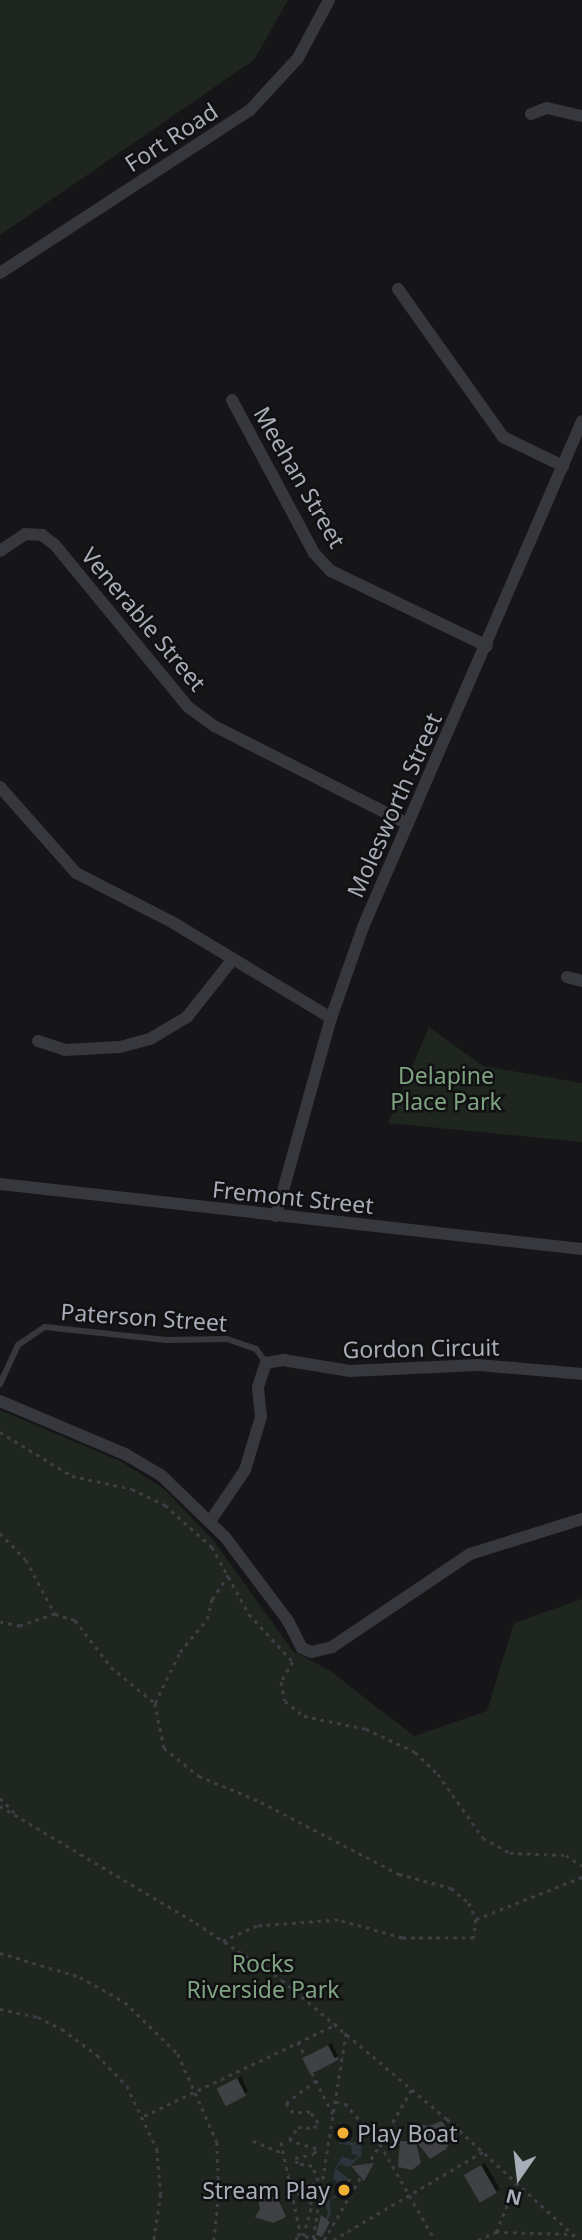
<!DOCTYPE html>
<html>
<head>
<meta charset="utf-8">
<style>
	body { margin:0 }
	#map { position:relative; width:582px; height:2240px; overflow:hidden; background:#161618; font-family:"Noto Sans",sans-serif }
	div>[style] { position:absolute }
	.green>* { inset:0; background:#1e261f }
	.water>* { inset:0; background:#2c353c }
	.shadow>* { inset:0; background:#0007; transform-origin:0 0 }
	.building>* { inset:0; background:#404145; transform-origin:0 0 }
	.path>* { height:2.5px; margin-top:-1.25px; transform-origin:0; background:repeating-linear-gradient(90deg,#3d3f44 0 3.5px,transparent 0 8.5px) }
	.service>* { height:6px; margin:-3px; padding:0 3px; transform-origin:3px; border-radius:3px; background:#37383d }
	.minor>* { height:12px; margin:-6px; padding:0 6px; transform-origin:6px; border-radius:6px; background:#37383d }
	.dots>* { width:19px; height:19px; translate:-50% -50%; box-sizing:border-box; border:4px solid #111113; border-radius:50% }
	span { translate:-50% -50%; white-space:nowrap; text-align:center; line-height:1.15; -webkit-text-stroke:5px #111113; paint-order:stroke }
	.street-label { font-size:23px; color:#a8adb8 }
	.park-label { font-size:23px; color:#7fa381 }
	.poi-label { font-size:23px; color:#a8adb8 }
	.left { translate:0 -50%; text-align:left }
	.right { translate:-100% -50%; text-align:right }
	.north { position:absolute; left:484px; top:2142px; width:70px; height:70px; -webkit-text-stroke:5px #111113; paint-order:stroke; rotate:194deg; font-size:19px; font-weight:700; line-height:28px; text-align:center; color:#a8adb8 }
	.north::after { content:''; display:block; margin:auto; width:24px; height:32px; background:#a8adb8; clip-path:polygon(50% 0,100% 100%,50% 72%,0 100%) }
</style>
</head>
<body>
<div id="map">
	<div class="green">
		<i style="clip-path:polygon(0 0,288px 0,254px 60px,0 235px)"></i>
		<i style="clip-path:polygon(429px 1027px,483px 1066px,582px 1083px,582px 1142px,388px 1123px)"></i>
		<i style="clip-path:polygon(0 1410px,120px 1461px,164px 1489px,214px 1541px,293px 1651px,329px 1670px,414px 1736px,487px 1711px,514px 1623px,582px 1599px,582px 2240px,0 2240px)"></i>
	</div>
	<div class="water">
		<i style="clip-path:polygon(339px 2122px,349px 2125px,348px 2141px,361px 2144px,362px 2155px,349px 2167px,340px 2164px,336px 2169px,347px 2177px,347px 2188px,342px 2195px,330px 2200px,331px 2213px,320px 2238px,328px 2213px,325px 2203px,344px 2189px,333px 2178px,335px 2169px,342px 2156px,352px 2160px,359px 2156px,352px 2154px,351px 2145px,339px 2144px)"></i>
	</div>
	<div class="shadow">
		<i style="clip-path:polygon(332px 2043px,338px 2057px,335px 2060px,308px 2055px)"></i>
		<i style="clip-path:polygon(241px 2076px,248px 2091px,245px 2094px,218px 2088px)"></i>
		<i style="clip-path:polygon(444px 2121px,454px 2134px,446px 2146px,418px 2140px,421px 2124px,431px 2126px)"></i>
		<i style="clip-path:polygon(403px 2140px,417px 2140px,420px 2162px,402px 2142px)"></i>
		<i style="left:485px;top:2163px;width:30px;height:22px;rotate:60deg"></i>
		<i style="clip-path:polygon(278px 2196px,285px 2215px,273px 2221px,259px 2216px,260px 2201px)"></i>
	</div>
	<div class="building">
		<i style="left:328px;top:2045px;width:18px;height:29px;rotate:63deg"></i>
		<i style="left:237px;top:2078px;width:20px;height:23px;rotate:63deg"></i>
		<i style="clip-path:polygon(442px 2121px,454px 2136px,446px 2149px,430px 2159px,416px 2141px,420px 2132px,416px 2123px,429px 2126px)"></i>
		<i style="clip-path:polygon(400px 2141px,416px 2141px,421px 2163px,412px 2170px,398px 2167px)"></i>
		<i style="clip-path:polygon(374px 2163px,364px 2181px,351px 2166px,358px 2165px)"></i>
		<i style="left:481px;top:2165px;width:32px;height:20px;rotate:60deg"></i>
		<i style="clip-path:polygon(277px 2196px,286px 2217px,273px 2223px,255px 2217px,260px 2209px,258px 2200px)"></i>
		<i style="clip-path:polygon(321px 2215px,330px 2222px,322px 2237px,316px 2235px)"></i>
	</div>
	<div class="path">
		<i style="left:0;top:1432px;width:84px;rotate:31.4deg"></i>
		<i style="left:72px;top:1476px;width:61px;rotate:12.2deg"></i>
		<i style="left:132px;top:1489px;width:37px;rotate:26deg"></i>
		<i style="left:165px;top:1505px;width:63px;rotate:41.8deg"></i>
		<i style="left:212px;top:1547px;width:77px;rotate:61.1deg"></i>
		<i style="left:249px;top:1614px;width:65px;rotate:47.5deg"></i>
		<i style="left:293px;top:1662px;width:23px;rotate:121deg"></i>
		<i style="left:281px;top:1682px;width:19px;rotate:78deg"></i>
		<i style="left:285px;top:1701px;width:24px;rotate:38deg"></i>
		<i style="left:304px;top:1716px;width:63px;rotate:11.8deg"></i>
		<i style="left:366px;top:1729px;width:54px;rotate:25.1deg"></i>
		<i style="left:415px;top:1752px;width:32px;rotate:44deg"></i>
		<i style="left:438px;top:1774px;width:78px;rotate:54.9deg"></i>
		<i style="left:483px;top:1838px;width:31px;rotate:29deg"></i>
		<i style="left:510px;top:1853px;width:56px;rotate:2deg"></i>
		<i style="left:566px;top:1855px;width:19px;rotate:35deg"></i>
		<i style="left:0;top:1533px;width:37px;rotate:46deg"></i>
		<i style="left:26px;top:1560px;width:61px;rotate:61.8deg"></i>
		<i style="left:55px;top:1614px;width:37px;rotate:161deg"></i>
		<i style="left:20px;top:1626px;width:20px;rotate:-169deg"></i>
		<i style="left:55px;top:1614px;width:21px;rotate:17deg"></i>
		<i style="left:75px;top:1620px;width:59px;rotate:52.5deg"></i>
		<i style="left:111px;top:1667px;width:57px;rotate:39.3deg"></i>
		<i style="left:155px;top:1703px;width:46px;rotate:78.7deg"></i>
		<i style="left:164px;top:1748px;width:45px;rotate:38.7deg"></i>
		<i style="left:199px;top:1776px;width:67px;rotate:22.8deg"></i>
		<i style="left:261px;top:1802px;width:156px;rotate:27.6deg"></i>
		<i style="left:399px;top:1874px;width:54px;rotate:15.1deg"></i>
		<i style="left:451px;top:1888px;width:23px;rotate:40deg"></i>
		<i style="left:469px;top:1903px;width:17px;rotate:66deg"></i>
		<i style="left:476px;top:1919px;width:19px;rotate:96deg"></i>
		<i style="left:474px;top:1938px;width:72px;rotate:180deg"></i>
		<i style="left:402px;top:1938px;width:66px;rotate:-164.3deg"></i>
		<i style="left:338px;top:1920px;width:81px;rotate:175.8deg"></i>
		<i style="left:257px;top:1926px;width:37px;rotate:156deg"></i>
		<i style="left:155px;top:1703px;width:57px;rotate:-63.9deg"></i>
		<i style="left:180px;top:1652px;width:43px;rotate:-50.7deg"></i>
		<i style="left:207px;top:1619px;width:21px;rotate:-76deg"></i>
		<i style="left:212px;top:1599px;width:29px;rotate:-56deg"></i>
		<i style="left:0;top:1798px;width:24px;rotate:45deg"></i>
		<i style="left:0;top:1806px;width:228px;rotate:30.8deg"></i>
		<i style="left:196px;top:1923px;width:103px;rotate:33.5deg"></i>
		<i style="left:282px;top:1980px;width:216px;rotate:40.1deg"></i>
		<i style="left:447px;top:2119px;width:179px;rotate:42.5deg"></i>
		<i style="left:476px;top:1919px;width:114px;rotate:-21.6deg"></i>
		<i style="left:0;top:1953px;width:84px;rotate:16.7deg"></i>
		<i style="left:80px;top:1977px;width:51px;rotate:29.1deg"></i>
		<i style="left:125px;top:2002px;width:74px;rotate:44.5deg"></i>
		<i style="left:178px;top:2054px;width:96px;rotate:66.1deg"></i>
		<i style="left:217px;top:2142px;width:53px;rotate:87.8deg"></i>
		<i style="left:219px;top:2195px;width:45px;rotate:96.3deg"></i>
		<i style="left:0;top:2009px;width:39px;rotate:12deg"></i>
		<i style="left:38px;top:2017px;width:27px;rotate:27deg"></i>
		<i style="left:62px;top:2029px;width:44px;rotate:36.6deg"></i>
		<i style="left:97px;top:2055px;width:43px;rotate:45.9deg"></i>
		<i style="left:127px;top:2086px;width:70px;rotate:64.5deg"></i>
		<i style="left:157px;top:2149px;width:45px;rotate:84.9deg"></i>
		<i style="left:161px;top:2194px;width:47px;rotate:98.7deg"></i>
		<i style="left:298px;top:2042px;width:16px;rotate:63deg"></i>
		<i style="left:335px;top:2059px;width:9px;rotate:-21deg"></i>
		<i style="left:312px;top:2073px;width:48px;rotate:62.9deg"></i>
		<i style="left:336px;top:2102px;width:9px;rotate:6deg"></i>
		<i style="left:345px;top:2103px;width:54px;rotate:49.5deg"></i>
		<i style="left:380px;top:2144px;width:111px;rotate:60.2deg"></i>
		<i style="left:144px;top:2116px;width:214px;rotate:-25.5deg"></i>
		<i style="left:253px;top:2141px;width:32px;rotate:22deg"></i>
		<i style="left:281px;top:2142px;width:95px;rotate:77.9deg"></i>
		<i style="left:348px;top:2199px;width:23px;rotate:-88deg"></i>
		<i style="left:496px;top:2232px;width:52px;rotate:-67.4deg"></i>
		<i style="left:303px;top:2236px;width:33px;rotate:-74deg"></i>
		<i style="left:312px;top:2204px;width:18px;rotate:-146deg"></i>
		<i style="left:297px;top:2194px;width:25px;rotate:-32deg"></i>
		<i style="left:318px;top:2181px;width:16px;rotate:-112deg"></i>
		<i style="left:312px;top:2166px;width:15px;rotate:-172deg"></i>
		<i style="left:297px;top:2164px;width:6px;rotate:-108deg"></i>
		<i style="left:295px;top:2158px;width:19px;rotate:-12deg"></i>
		<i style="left:314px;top:2154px;width:5px;rotate:-68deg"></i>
		<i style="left:316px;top:2149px;width:28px;rotate:-162deg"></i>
		<i style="left:289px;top:2140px;width:16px;rotate:-55deg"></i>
		<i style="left:298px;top:2127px;width:16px;rotate:4deg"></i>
		<i style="left:314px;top:2128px;width:6px;rotate:-51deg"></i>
		<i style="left:318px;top:2123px;width:14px;rotate:-126deg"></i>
		<i style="left:310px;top:2112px;width:17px;rotate:177deg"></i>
		<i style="left:293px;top:2113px;width:12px;rotate:-125deg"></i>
		<i style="left:286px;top:2103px;width:38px;rotate:-37deg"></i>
		<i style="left:313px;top:2238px;width:210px;rotate:-80.9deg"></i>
		<i style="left:296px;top:2240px;width:6px;rotate:-81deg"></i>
		<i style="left:297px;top:2234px;width:24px;rotate:15deg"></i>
		<i style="left:324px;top:2240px;width:175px;rotate:-59.8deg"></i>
		<i style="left:333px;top:2240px;width:175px;rotate:-30.5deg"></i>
		<i style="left:478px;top:2240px;width:20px;rotate:-24deg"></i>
		<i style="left:496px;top:2232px;width:76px;rotate:1.5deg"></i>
	</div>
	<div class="service">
		<i style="left:0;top:1384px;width:43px;rotate:-65.2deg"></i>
		<i style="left:18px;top:1345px;width:32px;rotate:-34deg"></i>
		<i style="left:45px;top:1327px;width:122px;rotate:6.1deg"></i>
		<i style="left:166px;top:1340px;width:61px;rotate:-0.9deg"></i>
		<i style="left:227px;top:1339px;width:31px;rotate:19deg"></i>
		<i style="left:256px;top:1349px;width:17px;rotate:54deg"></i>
	</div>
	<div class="minor">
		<i style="left:531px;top:114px;width:17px;rotate:-21deg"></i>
		<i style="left:547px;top:108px;width:36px;rotate:13deg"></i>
		<i style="left:0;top:273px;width:298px;rotate:-33.1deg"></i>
		<i style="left:250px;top:110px;width:71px;rotate:-47.3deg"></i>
		<i style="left:298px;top:58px;width:66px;rotate:-61.9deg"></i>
		<i style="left:398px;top:289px;width:181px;rotate:54.6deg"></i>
		<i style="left:503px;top:437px;width:67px;rotate:25.8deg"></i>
		<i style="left:232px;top:400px;width:174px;rotate:61.8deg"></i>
		<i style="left:314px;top:553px;width:25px;rotate:47deg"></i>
		<i style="left:331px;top:571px;width:173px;rotate:25.7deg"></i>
		<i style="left:0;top:551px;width:30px;rotate:-34deg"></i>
		<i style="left:25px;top:534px;width:17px;rotate:3deg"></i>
		<i style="left:42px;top:535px;width:16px;rotate:38deg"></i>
		<i style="left:55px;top:545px;width:210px;rotate:50.6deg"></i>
		<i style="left:188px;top:707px;width:34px;rotate:36deg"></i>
		<i style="left:216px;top:727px;width:215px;rotate:26.8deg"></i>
		<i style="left:0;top:787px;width:115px;rotate:48.5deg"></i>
		<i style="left:76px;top:873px;width:108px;rotate:27deg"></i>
		<i style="left:172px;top:922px;width:186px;rotate:31.1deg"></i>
		<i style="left:567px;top:977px;width:16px;rotate:15deg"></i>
		<i style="left:38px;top:1041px;width:28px;rotate:18deg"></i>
		<i style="left:65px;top:1050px;width:55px;rotate:-3.1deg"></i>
		<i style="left:120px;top:1047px;width:31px;rotate:-15deg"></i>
		<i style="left:150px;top:1039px;width:43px;rotate:-30.7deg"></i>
		<i style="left:187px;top:1017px;width:74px;rotate:-51.6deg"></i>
		<i style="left:0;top:1184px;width:586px;rotate:6.37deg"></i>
		<i style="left:276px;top:1216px;width:205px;rotate:-74.5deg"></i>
		<i style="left:331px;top:1018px;width:96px;rotate:-70.6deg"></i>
		<i style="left:363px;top:927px;width:551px;rotate:-66.6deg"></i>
		<i style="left:0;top:1401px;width:136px;rotate:23deg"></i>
		<i style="left:125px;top:1454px;width:43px;rotate:30.7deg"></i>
		<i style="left:162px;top:1476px;width:88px;rotate:44.1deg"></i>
		<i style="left:225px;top:1537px;width:105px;rotate:53.1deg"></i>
		<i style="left:288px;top:1621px;width:30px;rotate:63deg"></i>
		<i style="left:302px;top:1648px;width:10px;rotate:24deg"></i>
		<i style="left:311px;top:1652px;width:22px;rotate:-13deg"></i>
		<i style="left:332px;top:1647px;width:166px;rotate:-34deg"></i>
		<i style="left:470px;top:1554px;width:117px;rotate:-17.4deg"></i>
		<i style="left:211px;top:1520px;width:60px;rotate:-55.8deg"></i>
		<i style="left:245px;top:1470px;width:55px;rotate:-73.2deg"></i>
		<i style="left:261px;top:1417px;width:30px;rotate:-96deg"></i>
		<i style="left:258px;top:1387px;width:25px;rotate:-72deg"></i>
		<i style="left:266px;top:1363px;width:17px;rotate:-10deg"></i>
		<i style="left:283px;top:1360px;width:68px;rotate:9.3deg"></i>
		<i style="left:350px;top:1371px;width:128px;rotate:-2.7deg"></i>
		<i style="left:478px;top:1365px;width:104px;rotate:4.9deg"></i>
	</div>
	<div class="dots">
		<i style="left:343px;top:2133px;background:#f2b134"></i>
		<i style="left:344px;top:2190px;background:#f2b134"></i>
	</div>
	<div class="street-label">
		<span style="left:171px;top:137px;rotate:-33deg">Fort Road</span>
		<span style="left:300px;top:477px;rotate:60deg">Meehan Street</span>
		<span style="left:144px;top:619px;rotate:50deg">Venerable Street</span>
		<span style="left:394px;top:805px;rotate:-66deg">Molesworth Street</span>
		<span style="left:293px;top:1197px;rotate:6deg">Fremont Street</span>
		<span style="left:144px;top:1317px;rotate:4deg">Paterson Street</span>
		<span style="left:421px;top:1348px;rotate:-1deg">Gordon Circuit</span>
	</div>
	<div class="park-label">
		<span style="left:446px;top:1088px">Delapine<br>Place Park</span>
		<span style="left:263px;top:1976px">Rocks<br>Riverside Park</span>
	</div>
	<div class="poi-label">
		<span class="left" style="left:357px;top:2133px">Play Boat</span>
		<span class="right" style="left:330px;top:2190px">Stream Play</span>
	</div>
	<div class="north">N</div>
</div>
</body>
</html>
